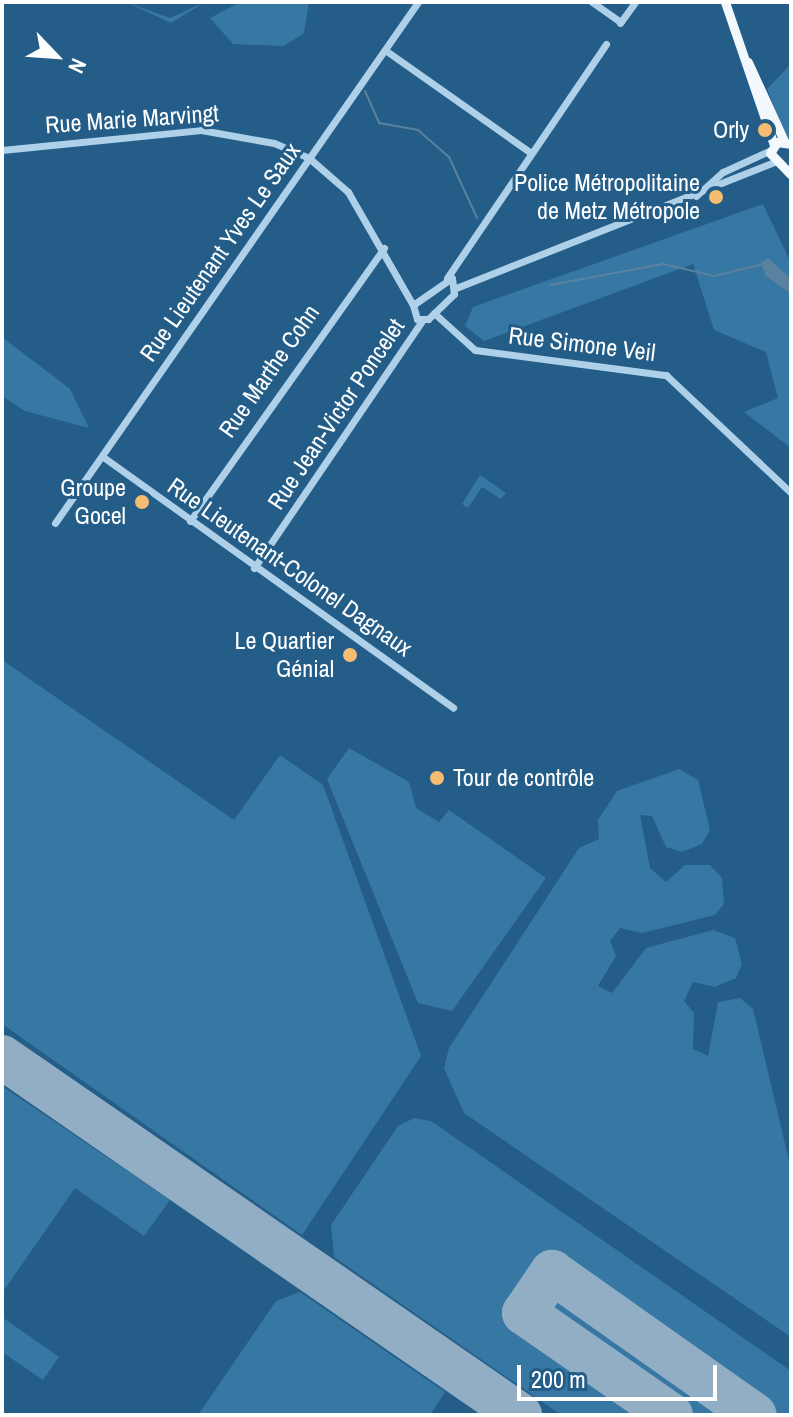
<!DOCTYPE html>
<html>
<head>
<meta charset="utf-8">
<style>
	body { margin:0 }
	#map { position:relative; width:793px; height:1417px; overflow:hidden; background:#235d88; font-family:"Archivo Narrow",sans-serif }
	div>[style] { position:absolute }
	.green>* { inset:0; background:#3777a4 }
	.water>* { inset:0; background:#5a829f }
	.stream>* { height:2px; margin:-1px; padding:0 1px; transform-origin:1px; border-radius:1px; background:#5a829f }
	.runway>* { height:44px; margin:-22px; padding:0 22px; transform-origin:22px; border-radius:22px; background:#91aec4 }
	.minor>* { height:7px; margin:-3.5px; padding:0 3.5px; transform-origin:3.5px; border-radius:3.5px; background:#aed1e9 }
	.major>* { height:9px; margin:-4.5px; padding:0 4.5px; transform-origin:4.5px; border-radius:4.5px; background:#f2f8fe }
	.dots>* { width:22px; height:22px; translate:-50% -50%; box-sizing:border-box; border:4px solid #235d88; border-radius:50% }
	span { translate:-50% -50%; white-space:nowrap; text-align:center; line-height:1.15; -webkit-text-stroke:6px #235d88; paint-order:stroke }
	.street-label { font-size:24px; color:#fff }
	.poi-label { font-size:24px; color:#fff }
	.right { translate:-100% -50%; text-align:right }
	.left { translate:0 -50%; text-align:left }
	.frame { position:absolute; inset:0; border:4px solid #fff; pointer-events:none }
	.north { position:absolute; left:16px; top:16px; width:80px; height:80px; -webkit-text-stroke:6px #235d88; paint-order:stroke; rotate:115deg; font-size:22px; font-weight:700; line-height:32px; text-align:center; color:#fff }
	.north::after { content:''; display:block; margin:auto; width:28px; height:36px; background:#fff; clip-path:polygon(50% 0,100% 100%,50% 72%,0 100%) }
	.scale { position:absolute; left:517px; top:1365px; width:200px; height:36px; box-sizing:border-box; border:4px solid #fff; border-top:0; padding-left:10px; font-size:24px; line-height:28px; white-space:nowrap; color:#fff; -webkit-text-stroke:6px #235d88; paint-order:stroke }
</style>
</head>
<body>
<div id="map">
	<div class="green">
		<i style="clip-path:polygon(126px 2px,170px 18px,205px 2px,171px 23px)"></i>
		<i style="clip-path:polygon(240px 2px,309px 2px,304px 33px,284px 46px,233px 44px,210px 18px)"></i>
		<i style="clip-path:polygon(791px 64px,791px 152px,767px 89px)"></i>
		<i style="clip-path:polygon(763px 204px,791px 263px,791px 448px,744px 412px,778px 398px,766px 352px,714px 330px,693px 264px,484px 341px,465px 326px,473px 307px)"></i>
		<i style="clip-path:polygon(2px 337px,70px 389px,89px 428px,25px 411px,2px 396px)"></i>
		<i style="clip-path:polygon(480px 475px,506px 493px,501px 499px,482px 487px,468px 508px,462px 504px)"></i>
		<i style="clip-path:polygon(2px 660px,234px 820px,280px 755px,323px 785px,421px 1056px,302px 1235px,2px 1024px)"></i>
		<i style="clip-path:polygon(349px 748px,409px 782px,416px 808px,439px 822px,449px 810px,546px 878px,452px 1011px,418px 1003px,327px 779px)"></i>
		<i style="clip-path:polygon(679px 769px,698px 780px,710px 830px,702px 844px,682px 852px,666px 847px,652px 816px,640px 815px,650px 868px,666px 882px,685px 865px,710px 865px,722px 878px,724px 904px,715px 915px,642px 933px,620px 928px,610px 941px,616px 956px,598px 986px,612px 993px,646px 948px,713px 930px,735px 938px,742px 964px,736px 978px,715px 987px,693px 982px,684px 1001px,694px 1013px,693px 1049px,708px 1056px,718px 1002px,740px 998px,753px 1009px,791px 1169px,791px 1337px,464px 1113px,444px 1068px,449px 1048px,579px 848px,599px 839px,598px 820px,617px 791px)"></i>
		<i style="clip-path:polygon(2px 1086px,170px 1200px,144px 1236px,75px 1188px,2px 1293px)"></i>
		<i style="clip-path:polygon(414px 1118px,431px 1121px,791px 1371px,791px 1415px,561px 1415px,334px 1257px,331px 1225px,398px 1126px)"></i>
		<i style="clip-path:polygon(300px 1292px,445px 1392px,430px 1415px,198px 1415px,276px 1301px)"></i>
		<i style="clip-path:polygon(2px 1317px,59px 1357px,43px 1380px,2px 1352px)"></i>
	</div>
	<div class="water">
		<i style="clip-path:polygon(768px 258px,791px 279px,791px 294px,766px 276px,761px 263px)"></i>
	</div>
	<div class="stream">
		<i style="left:365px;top:91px;width:35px;rotate:66deg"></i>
		<i style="left:379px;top:123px;width:40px;rotate:10deg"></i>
		<i style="left:418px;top:130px;width:41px;rotate:41.1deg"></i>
		<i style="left:449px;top:157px;width:67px;rotate:65.3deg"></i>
		<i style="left:550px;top:285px;width:115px;rotate:-10.5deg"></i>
		<i style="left:663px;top:264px;width:52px;rotate:13.2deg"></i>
		<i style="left:714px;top:276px;width:51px;rotate:-13.5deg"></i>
	</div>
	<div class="runway">
		<i style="left:2px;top:1057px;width:630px;rotate:34.65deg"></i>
		<i style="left:671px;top:1415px;width:179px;rotate:-145.2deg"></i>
		<i style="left:524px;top:1313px;width:50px;rotate:-55.7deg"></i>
		<i style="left:552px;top:1272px;width:248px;rotate:35.2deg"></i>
	</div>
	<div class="minor">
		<i style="left:592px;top:2px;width:35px;rotate:35deg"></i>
		<i style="left:620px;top:23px;width:26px;rotate:-54deg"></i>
		<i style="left:385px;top:50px;width:179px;rotate:35.2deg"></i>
		<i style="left:2px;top:150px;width:200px;rotate:-5.7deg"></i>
		<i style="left:201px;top:130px;width:74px;rotate:10.1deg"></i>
		<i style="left:274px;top:143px;width:38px;rotate:23deg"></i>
		<i style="left:309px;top:158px;width:52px;rotate:41.1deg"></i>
		<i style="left:348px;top:192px;width:130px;rotate:60.1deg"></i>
		<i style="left:696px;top:196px;width:36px;rotate:-42deg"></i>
		<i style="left:723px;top:172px;width:53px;rotate:-24.6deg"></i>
		<i style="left:447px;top:278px;width:283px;rotate:-55.8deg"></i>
		<i style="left:452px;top:278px;width:16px;rotate:83deg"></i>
		<i style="left:454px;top:294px;width:36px;rotate:136deg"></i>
		<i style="left:428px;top:319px;width:11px;rotate:180deg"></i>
		<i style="left:417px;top:319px;width:15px;rotate:-106deg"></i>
		<i style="left:413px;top:305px;width:47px;rotate:-34.7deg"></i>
		<i style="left:456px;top:288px;width:343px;rotate:-21.6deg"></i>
		<i style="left:434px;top:313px;width:55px;rotate:42.1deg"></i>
		<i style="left:475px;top:350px;width:193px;rotate:7.5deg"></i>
		<i style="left:666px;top:375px;width:172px;rotate:43.3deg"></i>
		<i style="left:106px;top:459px;width:427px;rotate:35.6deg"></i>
		<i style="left:190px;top:521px;width:335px;rotate:-54.6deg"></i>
		<i style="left:55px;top:523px;width:635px;rotate:-55.13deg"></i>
		<i style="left:254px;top:568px;width:299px;rotate:-55.8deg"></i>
	</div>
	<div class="major">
		<i style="left:725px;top:2px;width:151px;rotate:71.1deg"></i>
		<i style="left:748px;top:62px;width:87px;rotate:65.5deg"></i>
		<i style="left:791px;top:144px;width:14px;rotate:-172deg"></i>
		<i style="left:777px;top:142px;width:13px;rotate:122deg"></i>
		<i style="left:770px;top:153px;width:30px;rotate:46deg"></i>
	</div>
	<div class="dots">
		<i style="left:765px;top:130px;background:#f4bd71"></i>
		<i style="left:716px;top:197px;background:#f4bd71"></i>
		<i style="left:142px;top:502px;background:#f4bd71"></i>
		<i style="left:350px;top:655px;background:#f4bd71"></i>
		<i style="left:437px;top:778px;background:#f4bd71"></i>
	</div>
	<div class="street-label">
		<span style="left:132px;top:119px;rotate:-4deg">Rue Marie Marvingt</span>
		<span style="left:220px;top:252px;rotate:-55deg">Rue Lieutenant Yves Le Saux</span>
		<span style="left:582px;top:344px;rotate:7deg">Rue Simone Veil</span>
		<span style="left:269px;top:371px;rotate:-55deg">Rue Marthe Cohn</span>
		<span style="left:336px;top:414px;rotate:-56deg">Rue Jean-Victor Poncelet</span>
		<span style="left:290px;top:567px;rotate:35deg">Rue Lieutenant-Colonel Dagnaux</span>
	</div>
	<div class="poi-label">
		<span class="right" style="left:749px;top:130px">Orly</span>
		<span class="right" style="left:700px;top:197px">Police Métropolitaine<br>de Metz Métropole</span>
		<span class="right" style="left:126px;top:502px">Groupe<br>Gocel</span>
		<span class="right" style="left:334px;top:655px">Le Quartier<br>Génial</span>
		<span class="left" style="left:453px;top:778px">Tour de contrôle</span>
	</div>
	<div class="frame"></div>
	<div class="north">N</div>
	<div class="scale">200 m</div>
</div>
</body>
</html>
